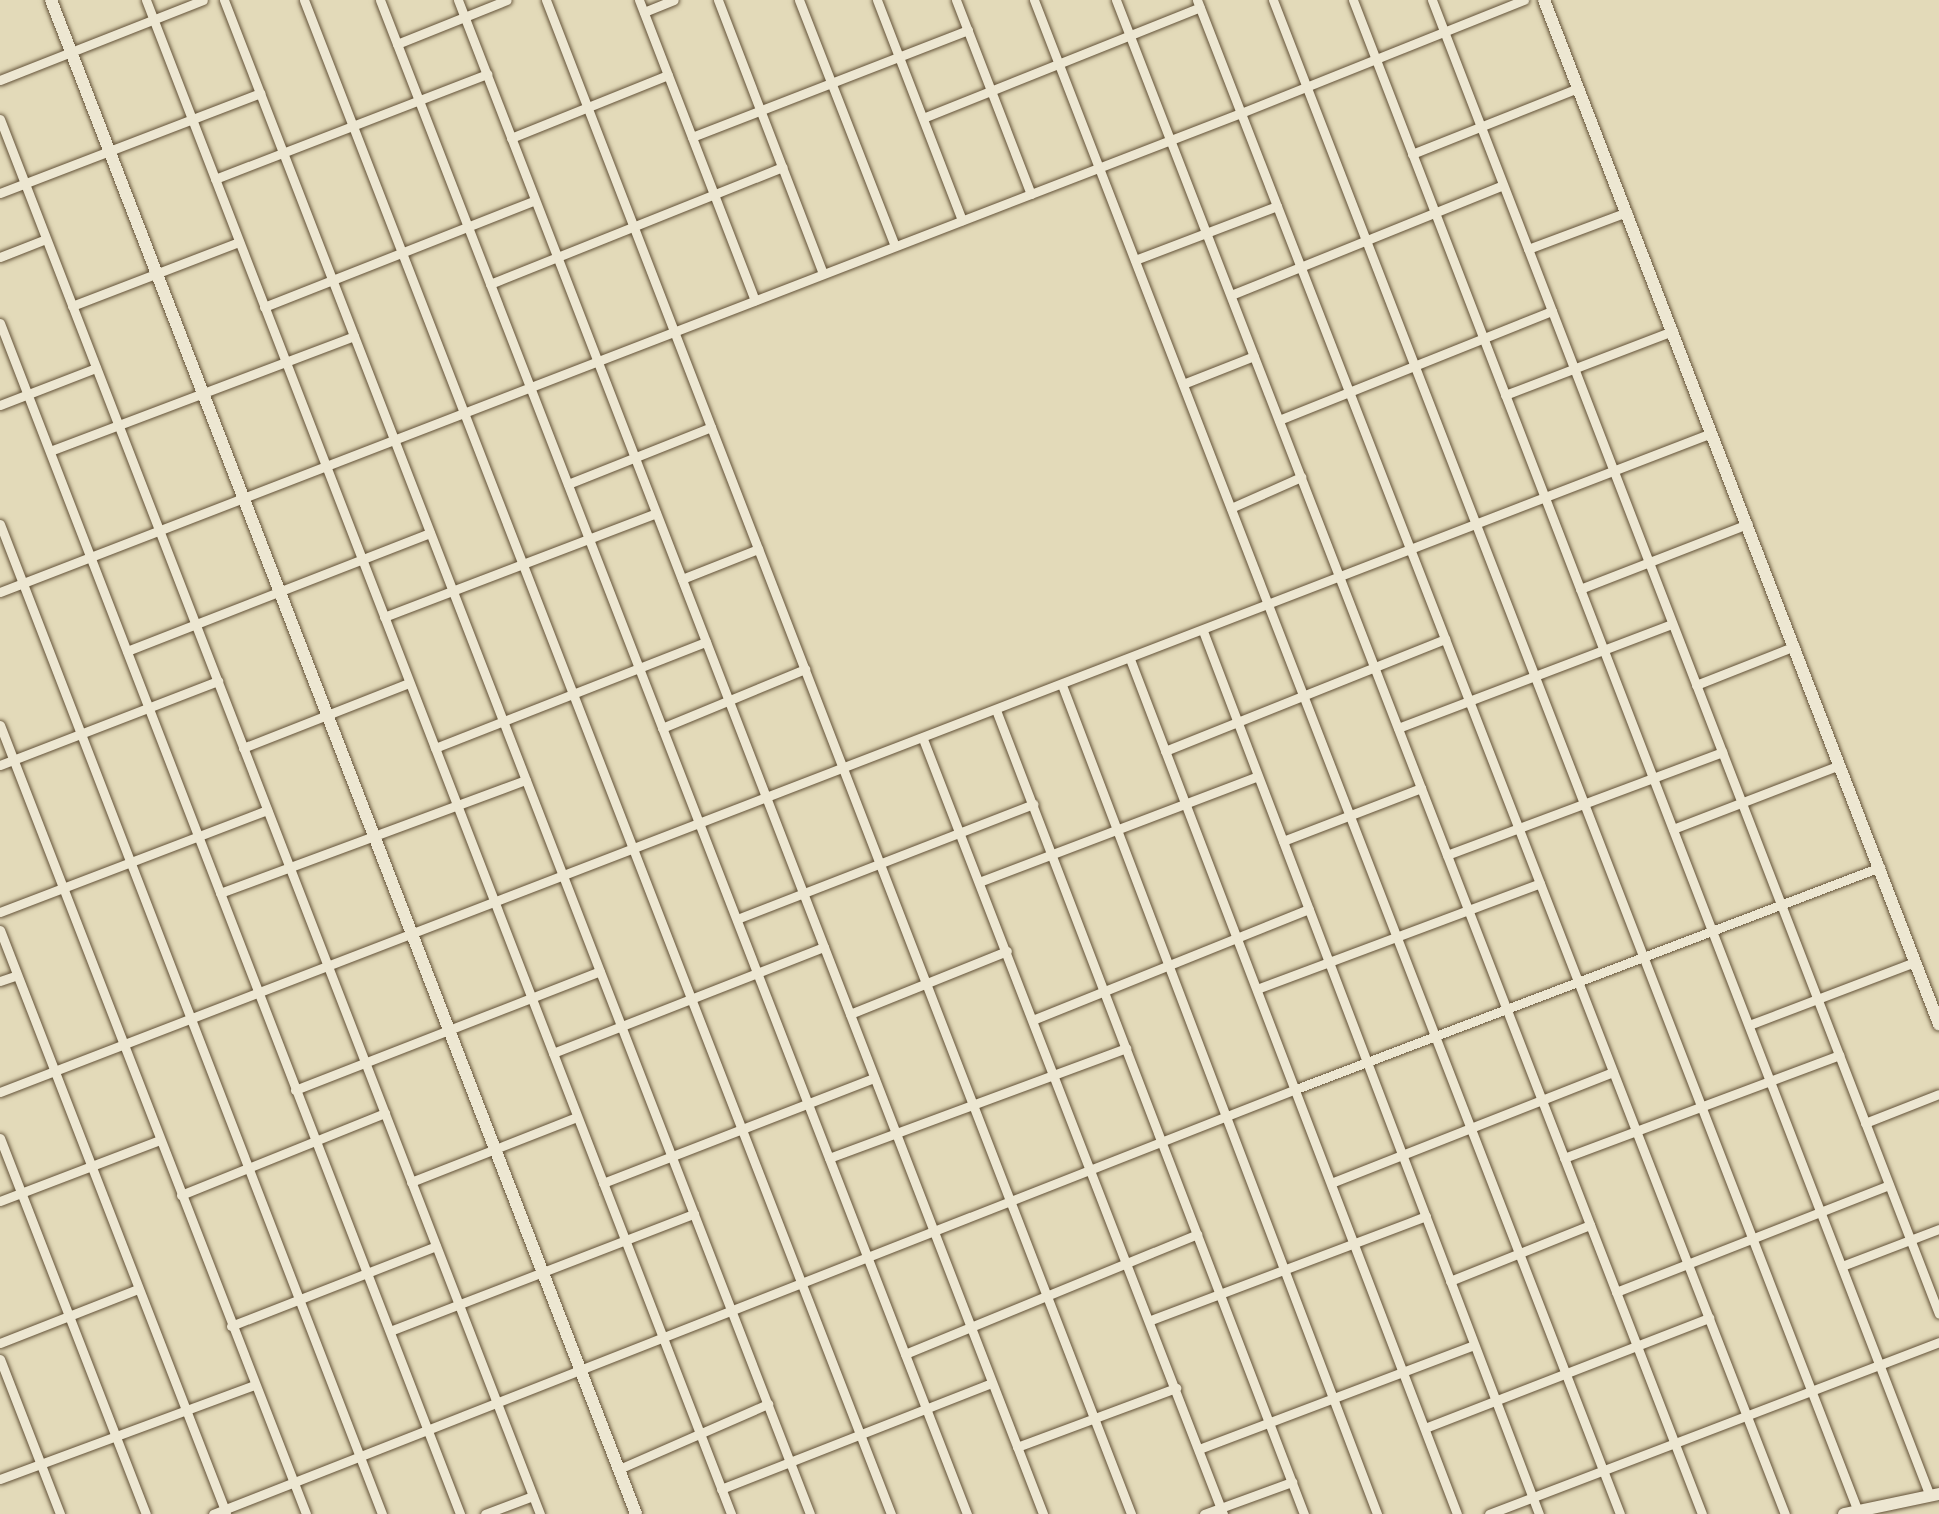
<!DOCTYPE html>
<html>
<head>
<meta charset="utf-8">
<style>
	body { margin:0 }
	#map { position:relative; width:1939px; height:1514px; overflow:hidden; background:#e3dab9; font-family:"Libre Caslon Text",serif }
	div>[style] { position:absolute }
	.roads { filter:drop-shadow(0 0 2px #635238) drop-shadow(0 0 2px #635238) }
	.street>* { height:9px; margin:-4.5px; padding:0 4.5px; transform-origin:4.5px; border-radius:4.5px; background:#ede7d2 }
	.secondary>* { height:12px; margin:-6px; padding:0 6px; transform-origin:6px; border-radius:6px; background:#ede7d2 }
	span { translate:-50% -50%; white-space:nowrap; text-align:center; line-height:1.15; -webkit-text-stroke:5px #ede7d2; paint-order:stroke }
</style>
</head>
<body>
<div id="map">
	<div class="roads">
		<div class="street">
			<i style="left:146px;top:0;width:1623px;rotate:68.87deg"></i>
			<i style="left:224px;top:0;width:1623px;rotate:68.84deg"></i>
			<i style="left:304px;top:0;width:1624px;rotate:68.81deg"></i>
			<i style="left:380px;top:0;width:1624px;rotate:68.81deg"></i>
			<i style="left:458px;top:0;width:1623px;rotate:68.87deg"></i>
			<i style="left:546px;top:0;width:1623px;rotate:68.87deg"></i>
			<i style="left:639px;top:0;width:322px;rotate:68.9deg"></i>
			<i style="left:718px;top:0;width:293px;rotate:69deg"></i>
			<i style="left:799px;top:0;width:264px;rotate:68.7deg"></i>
			<i style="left:877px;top:0;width:236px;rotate:68.9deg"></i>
			<i style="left:956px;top:0;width:208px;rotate:68.9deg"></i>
			<i style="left:1034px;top:0;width:1623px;rotate:68.84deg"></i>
			<i style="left:1116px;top:0;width:1623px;rotate:68.84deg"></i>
			<i style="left:1197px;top:0;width:1624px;rotate:68.78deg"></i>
			<i style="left:1273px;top:0;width:1620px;rotate:68.84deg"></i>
			<i style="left:1353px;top:0;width:1603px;rotate:68.91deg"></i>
			<i style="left:1432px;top:0;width:1408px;rotate:68.9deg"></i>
			<i style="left:644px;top:12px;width:32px;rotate:-22deg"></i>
			<i style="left:397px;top:44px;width:118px;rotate:-21.8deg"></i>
			<i style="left:0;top:80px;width:218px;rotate:-21.5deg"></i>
			<i style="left:923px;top:118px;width:298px;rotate:-21.8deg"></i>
			<i style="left:0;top:119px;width:1496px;rotate:68.84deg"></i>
			<i style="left:692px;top:137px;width:296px;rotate:-21.2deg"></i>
			<i style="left:511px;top:138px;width:169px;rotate:-21.9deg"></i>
			<i style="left:1412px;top:154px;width:179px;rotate:-21.7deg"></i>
			<i style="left:215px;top:179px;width:292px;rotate:-21.1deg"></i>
			<i style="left:0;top:193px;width:279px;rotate:-21deg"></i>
			<i style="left:1528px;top:249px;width:106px;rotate:-20.5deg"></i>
			<i style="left:0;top:257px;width:49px;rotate:-21.4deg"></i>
			<i style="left:1135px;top:260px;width:152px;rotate:-20.8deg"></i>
			<i style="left:490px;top:284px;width:315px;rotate:-21.8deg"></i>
			<i style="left:1231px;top:295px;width:293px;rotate:-22deg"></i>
			<i style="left:72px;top:306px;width:179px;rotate:-21deg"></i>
			<i style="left:264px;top:307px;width:291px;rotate:-21.5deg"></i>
			<i style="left:0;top:323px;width:1277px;rotate:68.88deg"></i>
			<i style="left:1183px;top:384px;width:76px;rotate:-21.5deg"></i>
			<i style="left:1505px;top:395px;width:180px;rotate:-20.9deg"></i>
			<i style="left:0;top:405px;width:103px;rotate:-21.1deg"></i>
			<i style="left:1279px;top:420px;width:294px;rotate:-21.8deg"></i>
			<i style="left:50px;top:451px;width:325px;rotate:-20.7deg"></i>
			<i style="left:568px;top:484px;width:154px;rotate:-21.7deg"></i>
			<i style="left:1231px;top:508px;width:77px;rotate:-23.9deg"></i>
			<i style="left:0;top:524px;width:1061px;rotate:68.9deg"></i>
			<i style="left:682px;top:579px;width:82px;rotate:-21.5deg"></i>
			<i style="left:1580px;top:589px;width:180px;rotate:-21.2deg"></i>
			<i style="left:0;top:592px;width:1330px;rotate:-21.11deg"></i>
			<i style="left:1241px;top:113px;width:305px;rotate:-21.8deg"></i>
			<i style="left:384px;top:617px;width:291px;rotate:-20.9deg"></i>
			<i style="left:1203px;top:631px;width:945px;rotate:69.17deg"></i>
			<i style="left:127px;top:651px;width:325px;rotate:-21.3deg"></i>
			<i style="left:1130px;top:659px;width:915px;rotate:69.07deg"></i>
			<i style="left:1062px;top:685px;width:887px;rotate:69.19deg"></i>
			<i style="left:1696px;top:685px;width:106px;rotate:-21.5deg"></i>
			<i style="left:996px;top:710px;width:861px;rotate:69.04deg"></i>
			<i style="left:0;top:725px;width:846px;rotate:68.8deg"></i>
			<i style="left:662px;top:728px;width:155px;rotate:-22.4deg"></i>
			<i style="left:1398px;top:728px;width:293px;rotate:-20.8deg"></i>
			<i style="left:923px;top:739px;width:831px;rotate:68.84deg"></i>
			<i style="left:243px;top:748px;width:178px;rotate:-21.4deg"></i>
			<i style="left:435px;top:748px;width:291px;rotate:-21.4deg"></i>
			<i style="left:1165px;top:751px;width:302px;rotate:-21.8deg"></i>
			<i style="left:0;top:765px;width:234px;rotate:-21.1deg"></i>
			<i style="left:1673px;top:829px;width:179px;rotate:-21deg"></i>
			<i style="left:1283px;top:841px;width:148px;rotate:-21deg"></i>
			<i style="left:1447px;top:855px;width:294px;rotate:-20.5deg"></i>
			<i style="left:979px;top:882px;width:298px;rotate:-20.8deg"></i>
			<i style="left:220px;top:893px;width:326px;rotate:-20.3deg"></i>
			<i style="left:0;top:912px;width:286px;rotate:-20.9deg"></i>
			<i style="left:737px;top:919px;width:318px;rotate:-21.2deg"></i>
			<i style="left:0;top:930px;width:625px;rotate:68.81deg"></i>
			<i style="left:0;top:981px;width:18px;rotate:-19deg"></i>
			<i style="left:1257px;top:989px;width:302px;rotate:-20.5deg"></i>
			<i style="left:850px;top:1014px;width:169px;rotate:-21.9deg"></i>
			<i style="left:1035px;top:1019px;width:295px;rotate:-21.9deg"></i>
			<i style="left:1749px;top:1025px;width:178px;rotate:-20.8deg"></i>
			<i style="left:553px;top:1053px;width:291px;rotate:-21.4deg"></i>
			<i style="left:295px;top:1090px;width:327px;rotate:-21.3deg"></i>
			<i style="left:0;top:1092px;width:1834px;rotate:-21.06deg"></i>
			<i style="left:1865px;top:1123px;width:79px;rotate:-21.4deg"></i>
			<i style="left:0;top:1138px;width:403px;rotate:68.8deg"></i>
			<i style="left:829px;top:1158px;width:317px;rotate:-20.3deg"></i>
			<i style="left:1564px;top:1158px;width:294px;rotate:-20.5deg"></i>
			<i style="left:411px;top:1182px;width:178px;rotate:-21.4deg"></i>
			<i style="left:603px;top:1183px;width:291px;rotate:-21.2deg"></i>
			<i style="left:1331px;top:1183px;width:303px;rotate:-21.5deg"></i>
			<i style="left:181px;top:1195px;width:220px;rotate:-21.9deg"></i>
			<i style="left:0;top:1201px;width:171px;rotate:-20.9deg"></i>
			<i style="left:1842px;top:1266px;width:104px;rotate:-20.9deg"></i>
			<i style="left:1450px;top:1281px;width:151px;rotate:-21.8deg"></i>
			<i style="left:1616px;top:1292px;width:293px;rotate:-21.4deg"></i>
			<i style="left:1151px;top:1320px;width:294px;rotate:-20.7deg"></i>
			<i style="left:231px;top:1326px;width:220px;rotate:-21.3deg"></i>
			<i style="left:390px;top:1331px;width:326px;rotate:-21.1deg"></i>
			<i style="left:0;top:1343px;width:148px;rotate:-21.4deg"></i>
			<i style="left:905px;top:1354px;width:316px;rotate:-22.3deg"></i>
			<i style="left:0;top:1359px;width:166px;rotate:68.8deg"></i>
			<i style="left:1425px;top:1428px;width:305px;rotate:-21.2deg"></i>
			<i style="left:1017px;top:1447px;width:170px;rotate:-20.4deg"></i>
			<i style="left:1199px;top:1449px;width:294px;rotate:-20.7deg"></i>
			<i style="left:619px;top:1469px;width:163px;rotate:-23.6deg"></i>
			<i style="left:0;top:1479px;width:271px;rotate:-20.3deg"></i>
			<i style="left:721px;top:1489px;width:291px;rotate:-21.4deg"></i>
			<i style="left:213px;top:1514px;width:1163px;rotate:-21.43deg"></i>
			<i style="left:1296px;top:1089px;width:625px;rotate:-20.81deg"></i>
			<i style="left:485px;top:1514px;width:51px;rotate:-20.6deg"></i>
			<i style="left:1204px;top:1514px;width:94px;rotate:-20deg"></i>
			<i style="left:1489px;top:1514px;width:482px;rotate:-20.9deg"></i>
		</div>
		<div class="secondary">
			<i style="left:51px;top:0;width:1623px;rotate:68.87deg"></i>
			<i style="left:1544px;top:0;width:1098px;rotate:68.91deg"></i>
			<i style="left:1844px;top:1514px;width:97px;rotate:-11.9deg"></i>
		</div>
	</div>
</div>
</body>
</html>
